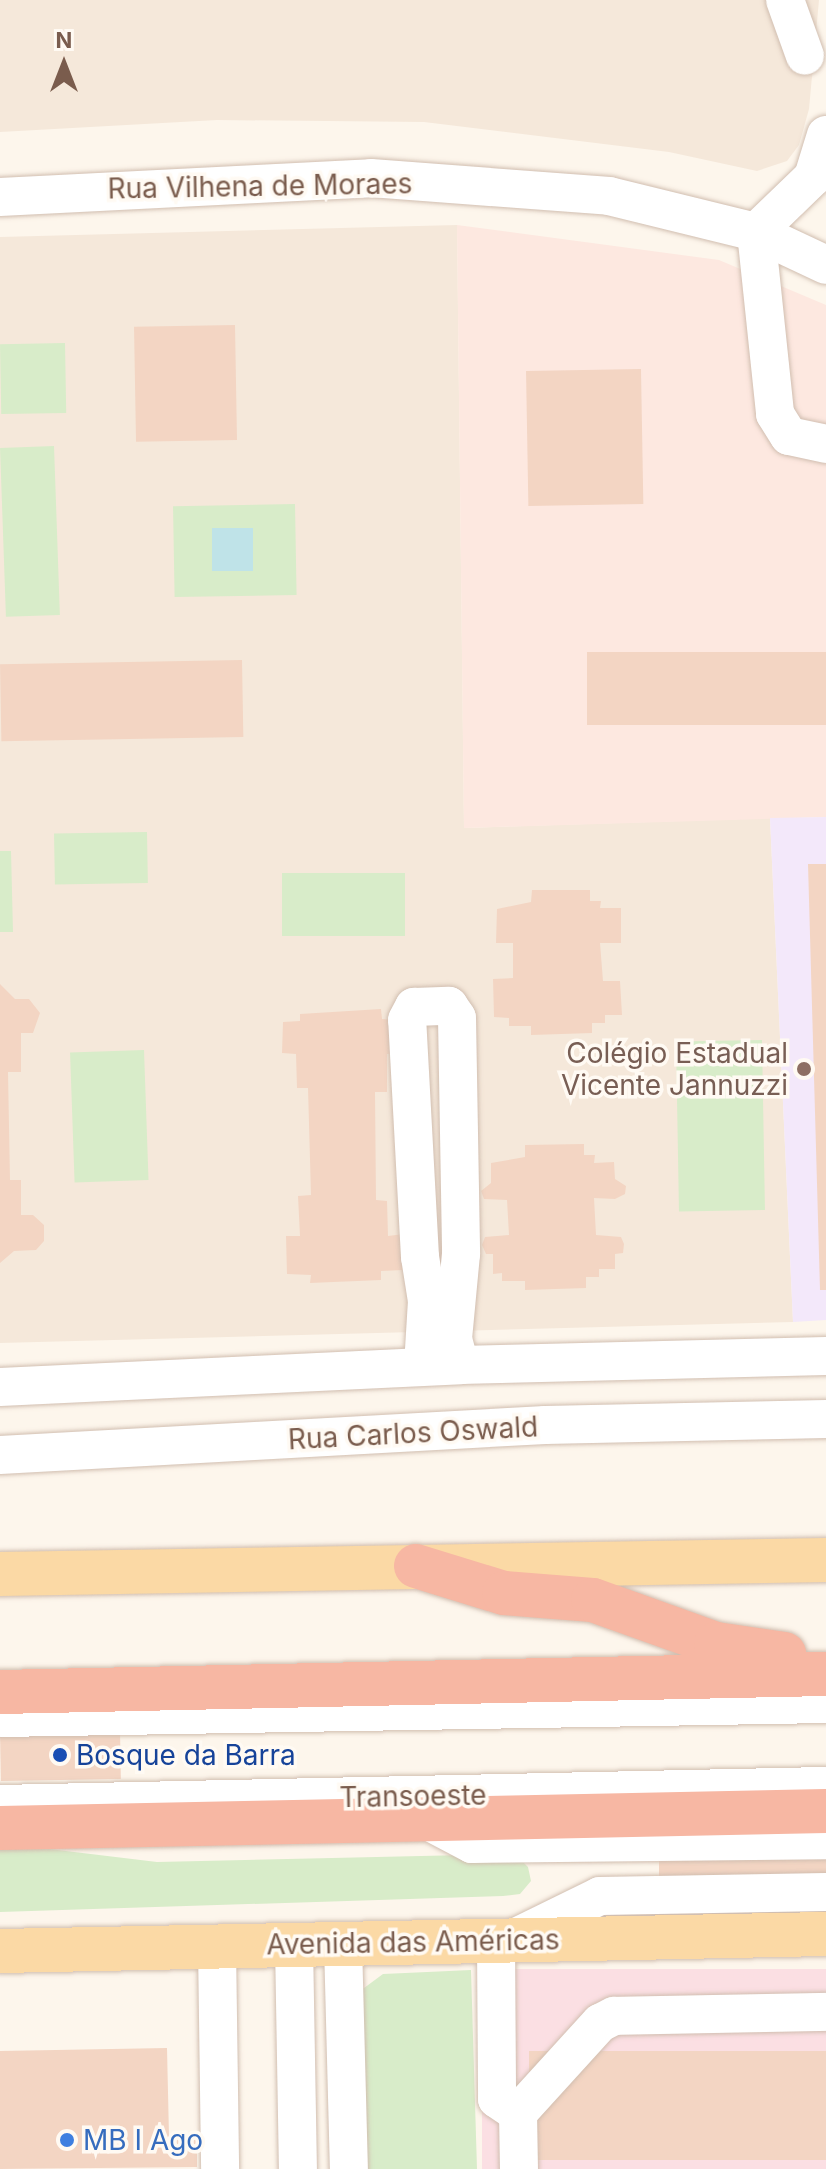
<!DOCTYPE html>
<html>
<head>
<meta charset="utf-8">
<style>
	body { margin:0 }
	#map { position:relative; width:826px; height:2169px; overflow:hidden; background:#fdf6ec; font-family:Inter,sans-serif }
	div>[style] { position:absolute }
	.residential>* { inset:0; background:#f5e8da }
	.commercial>* { inset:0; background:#fde8e0 }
	.education>* { inset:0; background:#f3e8fa }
	.medical>* { inset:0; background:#fbdfe3; transform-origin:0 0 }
	.green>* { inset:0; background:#d8ecc9; transform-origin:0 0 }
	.water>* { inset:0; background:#bfe3e8; transform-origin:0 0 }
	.building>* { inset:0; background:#f3d5c3; transform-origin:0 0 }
	.roads { filter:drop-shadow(0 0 2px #d1beb0) drop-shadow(0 0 2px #d1beb0) }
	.minor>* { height:38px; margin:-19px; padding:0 19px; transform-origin:19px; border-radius:19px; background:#fff }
	.major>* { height:44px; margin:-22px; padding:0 22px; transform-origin:22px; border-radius:22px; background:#fbd9a5 }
	.highway>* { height:44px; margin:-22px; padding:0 22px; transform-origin:22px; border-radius:22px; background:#f7b7a3 }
	.dots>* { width:22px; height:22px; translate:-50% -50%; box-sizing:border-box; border:4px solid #fffaf3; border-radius:50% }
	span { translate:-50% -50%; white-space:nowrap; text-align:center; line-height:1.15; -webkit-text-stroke:7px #fffaf3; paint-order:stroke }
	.street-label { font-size:28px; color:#7a5c4d }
	.education-label { font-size:28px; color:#785e54 }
	.right { translate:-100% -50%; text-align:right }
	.transit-label { font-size:28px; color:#164399 }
	.left { translate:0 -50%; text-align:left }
	.shop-label { font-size:28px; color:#366cbe }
	.north { position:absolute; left:24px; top:24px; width:80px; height:80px; -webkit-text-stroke:6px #fffaf3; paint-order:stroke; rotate:0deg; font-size:22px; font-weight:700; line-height:32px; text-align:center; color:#7a5c4d }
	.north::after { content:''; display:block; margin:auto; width:28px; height:36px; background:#7a5c4d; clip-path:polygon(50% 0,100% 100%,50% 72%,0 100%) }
</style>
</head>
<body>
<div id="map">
	<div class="residential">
		<i style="clip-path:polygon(0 0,819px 0,809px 109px,799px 145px,787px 161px,757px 171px,669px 152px,424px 122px,217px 120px,0 132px)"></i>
		<i style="clip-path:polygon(457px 225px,464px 828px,770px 818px,793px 1322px,0 1343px,0 237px)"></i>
	</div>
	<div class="commercial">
		<i style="clip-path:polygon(457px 225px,719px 260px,826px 305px,826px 817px,464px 828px)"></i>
	</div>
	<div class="education">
		<i style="clip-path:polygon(826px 817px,826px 1320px,793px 1322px,770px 818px)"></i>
	</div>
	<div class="medical">
		<i style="left:826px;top:1969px;width:200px;height:344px;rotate:90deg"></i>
	</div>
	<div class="green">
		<i style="left:65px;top:343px;width:70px;height:65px;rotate:89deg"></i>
		<i style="left:54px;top:446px;width:169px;height:54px;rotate:88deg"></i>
		<i style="left:295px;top:504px;width:91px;height:122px;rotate:89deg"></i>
		<i style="left:147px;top:832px;width:51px;height:93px;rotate:89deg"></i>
		<i style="clip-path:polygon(0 851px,11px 851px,13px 932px,0 932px)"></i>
		<i style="left:405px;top:873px;width:63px;height:123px;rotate:90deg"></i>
		<i style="left:762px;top:1040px;width:170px;height:86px;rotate:89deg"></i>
		<i style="left:144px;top:1050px;width:130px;height:74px;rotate:88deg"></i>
		<i style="clip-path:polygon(41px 1848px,157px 1862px,515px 1854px,528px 1867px,531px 1881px,520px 1894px,503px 1896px,0 1912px,0 1849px)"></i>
		<i style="clip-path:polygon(471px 1970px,477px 2169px,364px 2169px,360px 1991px,383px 1974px)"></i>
	</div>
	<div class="water">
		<i style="left:212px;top:528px;width:41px;height:43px"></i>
	</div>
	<div class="building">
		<i style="left:235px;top:325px;width:115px;height:101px;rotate:89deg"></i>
		<i style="left:641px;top:369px;width:135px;height:115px;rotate:89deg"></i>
		<i style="left:587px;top:652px;width:239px;height:73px"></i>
		<i style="left:242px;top:660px;width:77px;height:242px;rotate:89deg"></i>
		<i style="clip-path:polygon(808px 864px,826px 864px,826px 1290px,820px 1290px)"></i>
		<i style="clip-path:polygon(532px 890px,590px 890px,590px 901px,601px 901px,600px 908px,621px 908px,621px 943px,600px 943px,603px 981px,620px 981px,622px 1015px,605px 1015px,605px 1023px,592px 1023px,592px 1033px,531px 1035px,531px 1026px,509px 1026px,509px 1018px,494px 1017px,493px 979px,513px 978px,513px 943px,496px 943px,497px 909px,531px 902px)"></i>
		<i style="clip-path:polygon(0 984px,15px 999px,29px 999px,40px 1013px,33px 1033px,21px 1033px,21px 1072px,8px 1072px,10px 1180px,21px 1180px,21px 1215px,33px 1215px,44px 1225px,44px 1241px,36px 1250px,14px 1251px,0 1263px)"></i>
		<i style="clip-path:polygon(381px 1009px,382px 1019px,396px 1020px,400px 1053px,387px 1054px,387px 1092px,375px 1092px,376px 1200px,387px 1201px,388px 1236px,404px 1234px,403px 1270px,381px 1271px,381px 1280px,310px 1283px,311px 1275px,287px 1274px,286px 1236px,300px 1236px,298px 1196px,311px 1195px,308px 1088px,297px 1088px,296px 1054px,282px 1053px,283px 1022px,300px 1021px,300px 1014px)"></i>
		<i style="clip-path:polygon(584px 1144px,584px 1155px,595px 1155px,594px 1163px,614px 1162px,615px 1179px,626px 1186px,625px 1194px,615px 1199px,594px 1198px,596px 1235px,621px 1237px,624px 1244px,623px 1253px,615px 1254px,615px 1269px,599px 1269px,599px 1277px,586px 1277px,586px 1288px,525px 1290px,525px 1281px,502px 1281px,502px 1273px,493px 1274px,493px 1254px,486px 1254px,482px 1245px,485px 1237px,509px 1235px,507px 1200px,484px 1199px,481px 1191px,491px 1183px,491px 1163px,525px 1157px,525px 1145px)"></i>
		<i style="left:120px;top:1730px;width:49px;height:120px;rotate:89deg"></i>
		<i style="left:826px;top:1845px;width:40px;height:167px;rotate:90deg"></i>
		<i style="clip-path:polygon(167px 2048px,169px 2136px,197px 2136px,197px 2167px,0 2169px,0 2051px)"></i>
		<i style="left:826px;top:2051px;width:109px;height:297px;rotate:90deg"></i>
	</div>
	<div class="roads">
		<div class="minor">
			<i style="left:785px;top:0;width:59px;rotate:70.3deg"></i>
			<i style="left:0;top:197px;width:371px;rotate:-2.9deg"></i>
			<i style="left:371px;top:178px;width:239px;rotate:4.3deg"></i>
			<i style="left:609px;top:196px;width:151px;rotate:13.8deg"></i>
			<i style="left:756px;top:232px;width:77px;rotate:25.2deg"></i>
			<i style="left:756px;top:232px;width:183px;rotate:84deg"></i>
			<i style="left:775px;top:414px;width:26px;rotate:58deg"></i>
			<i style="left:789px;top:436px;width:38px;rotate:12deg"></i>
			<i style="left:756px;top:232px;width:79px;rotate:-44deg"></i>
			<i style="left:813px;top:177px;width:44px;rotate:-72.8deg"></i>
			<i style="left:423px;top:1366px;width:65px;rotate:-86.5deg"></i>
			<i style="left:427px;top:1301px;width:45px;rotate:-99deg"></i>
			<i style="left:420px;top:1257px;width:237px;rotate:-93.1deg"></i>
			<i style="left:407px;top:1020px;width:15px;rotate:-62deg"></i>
			<i style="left:414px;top:1007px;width:35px;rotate:-2deg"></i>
			<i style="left:449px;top:1006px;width:14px;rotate:56deg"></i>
			<i style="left:457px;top:1018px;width:236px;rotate:89deg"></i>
			<i style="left:461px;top:1254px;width:85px;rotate:95.4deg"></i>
			<i style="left:453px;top:1339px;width:27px;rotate:75deg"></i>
			<i style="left:0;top:1387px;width:461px;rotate:-2.7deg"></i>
			<i style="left:460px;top:1365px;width:366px;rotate:-1.4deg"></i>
			<i style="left:0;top:1455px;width:546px;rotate:-3.15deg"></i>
			<i style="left:545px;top:1425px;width:281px;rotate:-1.2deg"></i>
			<i style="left:0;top:1718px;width:826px;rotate:-0.97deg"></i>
			<i style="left:0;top:1804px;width:826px;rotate:-1.25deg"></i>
			<i style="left:426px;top:1820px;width:52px;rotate:27.6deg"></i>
			<i style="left:472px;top:1844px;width:354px;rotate:-0.6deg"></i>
			<i style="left:510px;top:1940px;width:100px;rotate:-26.1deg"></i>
			<i style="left:600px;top:1896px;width:226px;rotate:-1deg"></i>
			<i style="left:294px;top:1944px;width:225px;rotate:89deg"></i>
			<i style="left:343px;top:1944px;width:225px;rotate:88.5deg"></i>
			<i style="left:496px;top:1944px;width:155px;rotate:89.6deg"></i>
			<i style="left:497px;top:2099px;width:25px;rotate:34deg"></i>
			<i style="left:518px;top:2113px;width:56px;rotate:89deg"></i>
			<i style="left:217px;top:1946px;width:223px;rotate:89.2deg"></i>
			<i style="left:518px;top:2113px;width:122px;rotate:-47.7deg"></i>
			<i style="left:600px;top:2023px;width:16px;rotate:-27deg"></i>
			<i style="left:614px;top:2016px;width:212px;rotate:-1.1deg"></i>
		</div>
		<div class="major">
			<i style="left:0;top:1574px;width:826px;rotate:-0.97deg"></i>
			<i style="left:0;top:1951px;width:826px;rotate:-1.18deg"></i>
		</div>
		<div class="highway">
			<i style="left:416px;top:1566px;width:92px;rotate:17.1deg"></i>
			<i style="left:504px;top:1593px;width:89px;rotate:4.5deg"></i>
			<i style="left:593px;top:1600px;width:131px;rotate:19.7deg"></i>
			<i style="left:716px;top:1644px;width:69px;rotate:8.4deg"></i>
			<i style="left:0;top:1692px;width:826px;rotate:-1.25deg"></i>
			<i style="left:0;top:1828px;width:826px;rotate:-1.18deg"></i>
		</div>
	</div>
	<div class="dots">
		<i style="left:804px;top:1069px;background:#8d6e63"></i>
		<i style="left:60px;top:1755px;background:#1a4fb4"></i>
		<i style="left:67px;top:2140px;background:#3f7fe0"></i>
	</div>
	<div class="street-label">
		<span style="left:260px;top:186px;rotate:-1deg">Rua Vilhena de Moraes</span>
		<span style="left:413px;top:1433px;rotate:-3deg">Rua Carlos Oswald</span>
		<span style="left:413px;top:1796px;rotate:-1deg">Transoeste</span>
		<span style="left:413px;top:1942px;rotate:-1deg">Avenida das Américas</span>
	</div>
	<div class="education-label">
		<span class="right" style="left:788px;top:1069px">Colégio Estadual<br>Vicente Jannuzzi</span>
	</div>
	<div class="transit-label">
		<span class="left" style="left:76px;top:1755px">Bosque da Barra</span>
	</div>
	<div class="shop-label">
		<span class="left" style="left:83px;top:2140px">MB I Ago</span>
	</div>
	<div class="north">N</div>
</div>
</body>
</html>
